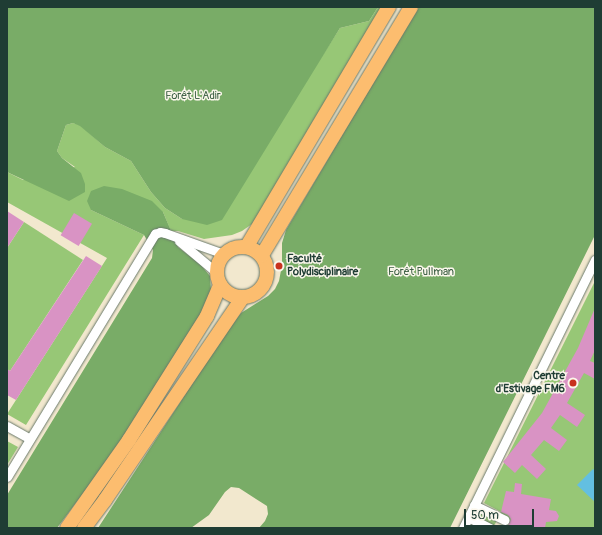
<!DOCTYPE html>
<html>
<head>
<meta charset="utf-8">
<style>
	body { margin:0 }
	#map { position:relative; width:602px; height:535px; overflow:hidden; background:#f2e8ce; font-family:Pangolin,sans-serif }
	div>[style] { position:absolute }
	.green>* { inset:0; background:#97c776 }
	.forest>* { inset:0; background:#79ac67 }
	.water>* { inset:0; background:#63bfe1 }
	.building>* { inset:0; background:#d993c4; transform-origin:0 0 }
	.roads { filter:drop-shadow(0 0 1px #69796a) drop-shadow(0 0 1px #69796a) }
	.minor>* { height:9px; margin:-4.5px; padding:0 4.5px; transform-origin:4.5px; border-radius:4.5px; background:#fff }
	.highway>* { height:14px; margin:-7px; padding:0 7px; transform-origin:7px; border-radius:7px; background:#fcbd6f }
	.highway>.ring { margin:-7px; padding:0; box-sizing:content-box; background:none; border:14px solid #fcbd6f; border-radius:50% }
	.dots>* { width:11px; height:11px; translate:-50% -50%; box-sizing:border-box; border:2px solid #fbf7ec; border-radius:50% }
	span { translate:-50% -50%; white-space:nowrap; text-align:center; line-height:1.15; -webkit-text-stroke:3px #fbf7ec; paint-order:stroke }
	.park-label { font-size:11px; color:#3d6044 }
	.poi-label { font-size:11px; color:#1f3d34; font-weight:700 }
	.left { translate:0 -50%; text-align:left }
	.right { translate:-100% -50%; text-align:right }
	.frame { position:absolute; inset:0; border:8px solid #1f3d34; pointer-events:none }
	.scale { position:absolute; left:464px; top:509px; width:70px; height:18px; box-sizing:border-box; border:2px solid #1f3d34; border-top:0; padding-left:5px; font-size:12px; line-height:14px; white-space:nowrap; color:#1f3d34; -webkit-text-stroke:3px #fbf7ec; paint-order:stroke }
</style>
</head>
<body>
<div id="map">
	<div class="green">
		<i style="clip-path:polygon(378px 7px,383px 7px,263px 207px,252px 224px,242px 231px,232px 235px,204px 239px,178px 231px,171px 231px,163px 212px,91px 210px,144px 235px,26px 425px,7px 414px,107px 258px,7px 202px,7px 172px,23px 180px,75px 167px,62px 158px,57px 151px,66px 125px,73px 123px,80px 125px,105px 147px,131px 161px,151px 192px,165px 208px,182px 219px,310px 75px,340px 28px,369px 21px)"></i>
		<i style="clip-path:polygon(24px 222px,83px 260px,10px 371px,7px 369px,7px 248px)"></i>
		<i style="clip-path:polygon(595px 281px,595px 528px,507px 528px,509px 523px,504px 521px,500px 516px,501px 512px,484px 503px)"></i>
		<i style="clip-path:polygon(7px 441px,18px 447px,7px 465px)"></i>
		<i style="clip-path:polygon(478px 511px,497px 520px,495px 524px,493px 526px,475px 516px)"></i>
	</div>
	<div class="forest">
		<i style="clip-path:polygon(7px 7px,378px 7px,369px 21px,340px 28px,222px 220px,207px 225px,182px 219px,165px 208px,151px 192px,131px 161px,105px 147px,80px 126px,73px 123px,66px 125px,57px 151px,62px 158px,81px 173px,85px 184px,85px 192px,69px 201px,7px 172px)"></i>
		<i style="clip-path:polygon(418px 7px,595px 7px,595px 235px,450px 528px,259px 528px,265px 521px,268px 514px,267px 506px,239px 488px,231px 487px,225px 492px,209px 515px,191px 528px,98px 528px,226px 332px,241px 313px,268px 296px,275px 289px,279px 281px,282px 265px,282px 243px,286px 230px)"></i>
		<i style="clip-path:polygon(104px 186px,122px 189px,152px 201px,163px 212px,178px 247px,201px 265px,210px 276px,211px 290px,206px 305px,112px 455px,57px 528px,7px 528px,7px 495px,152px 258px,153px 250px,144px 235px,91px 210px,87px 201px,91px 191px)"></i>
	</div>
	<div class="water">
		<i style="clip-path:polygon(593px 469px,595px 471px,595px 502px,577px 485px)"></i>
	</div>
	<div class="building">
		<i style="clip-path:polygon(7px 211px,24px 222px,7px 248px)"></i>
		<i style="left:74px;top:213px;width:21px;height:26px;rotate:31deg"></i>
		<i style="clip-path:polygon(86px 256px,102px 266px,16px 400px,7px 395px,7px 369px,10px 371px)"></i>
		<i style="clip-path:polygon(595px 308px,595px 350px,590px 361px,595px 363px,595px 379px,584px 373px,567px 403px,585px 415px,577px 427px,560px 415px,551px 428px,567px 440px,559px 451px,544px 440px,531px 455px,546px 469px,537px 479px,522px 465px,515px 473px,503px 462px,542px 413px,578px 348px)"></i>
		<i style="clip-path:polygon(515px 483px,522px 484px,521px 494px,551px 499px,549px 510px,556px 511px,559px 516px,557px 521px,546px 522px,545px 528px,507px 528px,511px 519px,508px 515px,501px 512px,506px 491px,514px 492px)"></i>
	</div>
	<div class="roads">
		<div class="minor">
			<i style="left:179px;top:241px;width:48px;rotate:40deg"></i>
			<i style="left:7px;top:426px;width:26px;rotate:29deg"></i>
			<i style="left:7px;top:477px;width:285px;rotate:-58.7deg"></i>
			<i style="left:155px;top:234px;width:5px;rotate:-22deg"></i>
			<i style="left:160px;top:232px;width:5px;rotate:11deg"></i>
			<i style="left:165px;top:233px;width:63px;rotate:19.6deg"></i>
			<i style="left:474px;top:505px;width:34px;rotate:26deg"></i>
			<i style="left:468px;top:517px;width:25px;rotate:27deg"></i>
			<i style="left:463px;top:528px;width:299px;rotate:-63.8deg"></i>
		</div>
		<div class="highway">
			<i style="left:247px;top:246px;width:278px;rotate:-59.3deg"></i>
			<i class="ring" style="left:217px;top:247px;width:36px;height:36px"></i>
			<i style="left:262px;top:255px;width:289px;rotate:-59deg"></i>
			<i style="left:67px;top:528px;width:108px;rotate:-54.8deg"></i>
			<i style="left:129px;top:440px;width:146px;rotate:-57.8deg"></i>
			<i style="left:207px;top:316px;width:34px;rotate:-67deg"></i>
			<i style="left:84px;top:528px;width:35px;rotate:-53deg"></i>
			<i style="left:105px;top:500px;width:245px;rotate:-55.8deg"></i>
		</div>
	</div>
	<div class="dots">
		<i style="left:279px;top:266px;background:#c8321e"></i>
		<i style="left:573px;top:383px;background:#c8321e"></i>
	</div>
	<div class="park-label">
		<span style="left:193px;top:96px">Forêt L'Adir</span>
		<span style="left:421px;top:272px">Forêt Pullman</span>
	</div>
	<div class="poi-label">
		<span class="left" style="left:287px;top:266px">Faculté<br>Polydisciplinaire</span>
		<span class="right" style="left:565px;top:383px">Centre<br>d'Estivage FM6</span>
	</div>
	<div class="frame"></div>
	<div class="scale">50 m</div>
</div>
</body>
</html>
